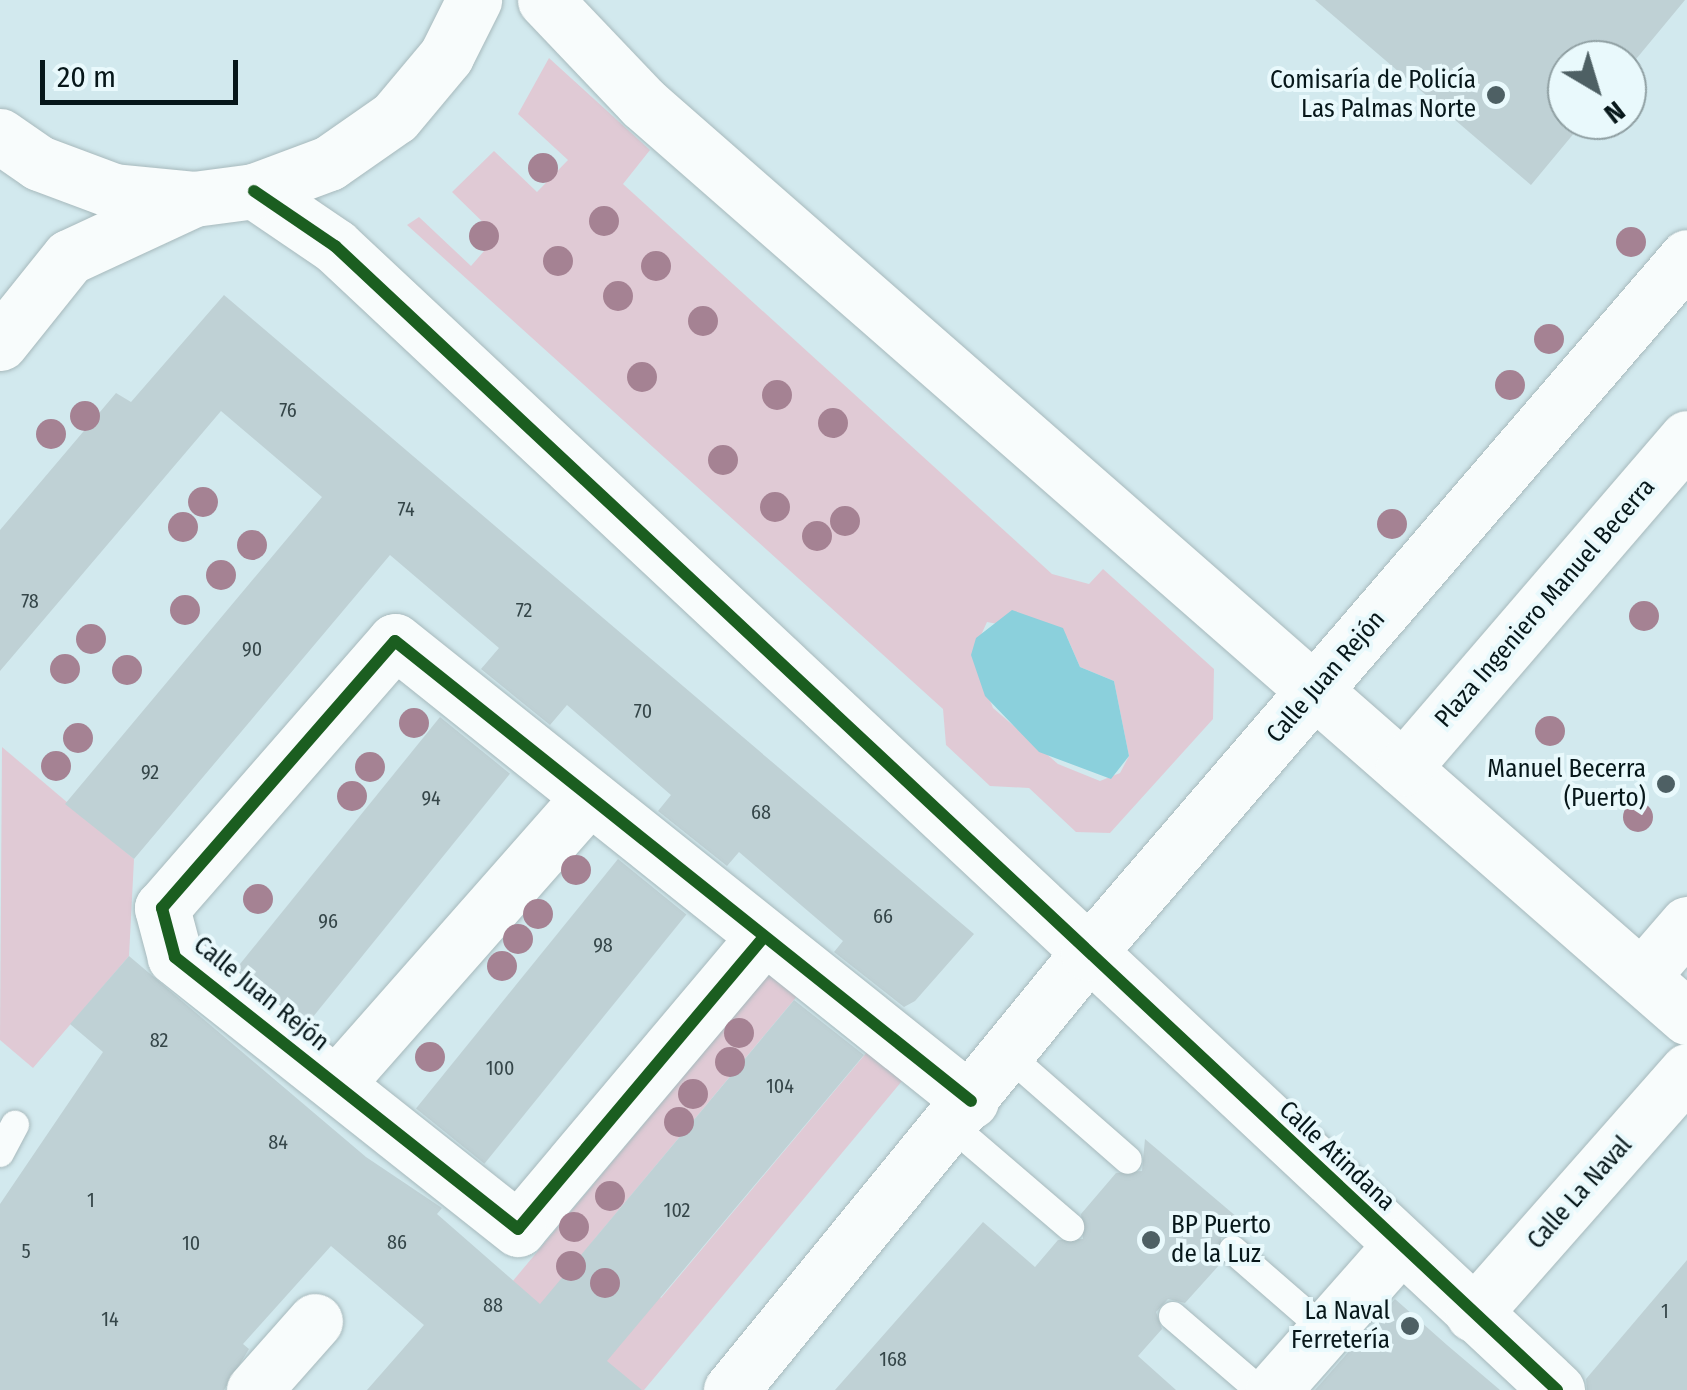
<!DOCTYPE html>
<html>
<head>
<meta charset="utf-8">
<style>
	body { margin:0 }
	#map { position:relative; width:1687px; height:1390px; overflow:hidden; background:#d2e9ee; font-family:"Fira Sans Condensed",sans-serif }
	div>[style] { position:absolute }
	.green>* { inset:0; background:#e0cad5 }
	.water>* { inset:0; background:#8bd0dc }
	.building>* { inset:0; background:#bfd1d5; transform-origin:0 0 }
	.roads { filter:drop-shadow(0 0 2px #a7b9bc) drop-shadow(0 0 2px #a7b9bc) }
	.service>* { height:28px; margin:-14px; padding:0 14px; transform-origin:14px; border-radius:14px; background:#f8fcfc }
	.minor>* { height:55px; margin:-27.5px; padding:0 27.5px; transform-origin:27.5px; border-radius:27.5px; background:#f8fcfc }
	.tertiary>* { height:55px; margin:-27.5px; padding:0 27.5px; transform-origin:27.5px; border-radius:27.5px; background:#f8fcfc }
	.cycleway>* { height:12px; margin:-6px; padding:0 6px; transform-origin:6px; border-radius:6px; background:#1b5e20 }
	.trees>* { width:30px; height:30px; margin:-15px; border-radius:50%; background:#a58293 }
	.dots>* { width:28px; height:28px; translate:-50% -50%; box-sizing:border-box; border:5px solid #e9f9fc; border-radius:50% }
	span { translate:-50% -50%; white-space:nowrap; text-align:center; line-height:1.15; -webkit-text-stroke:8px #e9f9fc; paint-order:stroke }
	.number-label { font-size:20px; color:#354649 }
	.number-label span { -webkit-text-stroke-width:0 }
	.poi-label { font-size:25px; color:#07171a }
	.right { translate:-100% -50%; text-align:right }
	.left { translate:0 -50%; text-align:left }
	.street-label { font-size:25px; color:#07171a }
	.north { position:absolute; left:1547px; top:40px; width:100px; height:100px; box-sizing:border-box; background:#e9f9fc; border:2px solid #8f9fa2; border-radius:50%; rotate:142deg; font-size:28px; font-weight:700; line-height:40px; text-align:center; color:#07171a }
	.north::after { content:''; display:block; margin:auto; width:35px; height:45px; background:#4e6064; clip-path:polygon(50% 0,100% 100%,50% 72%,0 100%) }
	.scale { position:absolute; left:40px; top:60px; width:198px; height:45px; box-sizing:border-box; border:5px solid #07171a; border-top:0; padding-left:12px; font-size:30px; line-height:35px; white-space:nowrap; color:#07171a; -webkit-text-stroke:8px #e9f9fc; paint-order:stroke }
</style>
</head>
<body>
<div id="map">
	<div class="green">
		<i style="clip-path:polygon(evenodd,549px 58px,650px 150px,623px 184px,1052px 574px,1089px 584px,1103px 569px,1214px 669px,1213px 719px,1110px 833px,1076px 832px,1029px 788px,990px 786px,946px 745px,943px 709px,407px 225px,419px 217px,471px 266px,497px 236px,452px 192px,494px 151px,537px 192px,568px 160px,518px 114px,549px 58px,987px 622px,1067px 637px,1080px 667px,1114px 681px,1129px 756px,1120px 773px,1100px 781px,1058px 764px,993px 708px,972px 655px,987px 622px)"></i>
		<i style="clip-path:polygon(2px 747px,134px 859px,129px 956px,33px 1068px,0 1040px)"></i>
		<i style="clip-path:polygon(770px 973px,798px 995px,592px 1242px,661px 1298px,867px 1052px,902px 1081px,644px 1390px,586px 1390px,512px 1282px)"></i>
	</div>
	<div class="water">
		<i style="clip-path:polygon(1012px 610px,1063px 628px,1080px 667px,1114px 681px,1129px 756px,1111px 779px,1039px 752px,985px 696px,971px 655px,976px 638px)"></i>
	</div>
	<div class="building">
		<i style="clip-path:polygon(1315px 0,1685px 0,1627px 70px,1627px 60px,1567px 60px,1567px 120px,1585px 120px,1531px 185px)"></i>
		<i style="clip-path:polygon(224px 295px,974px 934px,915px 1001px,904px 1007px,834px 952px,843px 941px,739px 852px,727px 866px,658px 811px,671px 795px,567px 705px,550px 725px,481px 669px,499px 648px,390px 555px,134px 859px,65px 804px,322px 497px,221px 411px,0 671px,0 530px,116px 393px,131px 402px)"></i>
		<i style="left:440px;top:717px;width:90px;height:322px;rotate:39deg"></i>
		<i style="left:618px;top:859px;width:88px;height:321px;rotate:39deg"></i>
		<i style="clip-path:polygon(129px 956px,366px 1157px,442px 1208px,437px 1214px,540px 1304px,794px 1000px,864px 1055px,607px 1361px,642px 1390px,367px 1390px,424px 1325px,331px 1246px,243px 1344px,249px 1349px,224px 1390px,0 1390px,0 1204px,103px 1052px,70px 1024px)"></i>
		<i style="clip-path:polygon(1145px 1139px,1251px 1229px,1221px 1238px,1221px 1263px,1185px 1303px,1168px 1299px,1156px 1312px,1162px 1329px,1138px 1356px,1176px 1390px,835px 1390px,983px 1222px,1035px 1267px,1058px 1240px,1083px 1239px,1081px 1214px,1116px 1173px,1142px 1171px)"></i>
		<i style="clip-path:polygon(1687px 1260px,1687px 1390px,1587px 1390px,1586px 1379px)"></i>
		<i style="clip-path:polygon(1395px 1299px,1447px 1345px,1500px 1390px,1315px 1390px)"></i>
	</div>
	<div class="roads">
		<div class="service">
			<i style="left:1008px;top:1055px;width:159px;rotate:41.2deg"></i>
			<i style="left:951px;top:1125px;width:157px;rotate:40.6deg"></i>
			<i style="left:0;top:1153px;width:32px;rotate:-62deg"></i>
			<i style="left:1233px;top:1250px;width:122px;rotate:41deg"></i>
			<i style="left:1173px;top:1316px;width:113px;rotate:40.7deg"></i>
		</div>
		<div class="minor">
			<i style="left:545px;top:0;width:142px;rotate:46.4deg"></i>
			<i style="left:643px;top:103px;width:1388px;rotate:41.2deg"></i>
			<i style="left:254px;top:191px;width:98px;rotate:34.2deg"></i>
			<i style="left:335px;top:246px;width:1674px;rotate:43.11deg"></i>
			<i style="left:1403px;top:768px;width:435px;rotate:-49.3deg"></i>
			<i style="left:763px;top:938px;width:380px;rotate:130.1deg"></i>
			<i style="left:518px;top:1229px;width:438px;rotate:-141.6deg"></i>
			<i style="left:175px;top:957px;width:51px;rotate:-104.9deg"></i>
			<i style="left:162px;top:908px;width:354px;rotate:-48.9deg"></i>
			<i style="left:395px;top:641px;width:737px;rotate:38.61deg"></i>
			<i style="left:1642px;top:976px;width:69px;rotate:-49.1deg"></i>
			<i style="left:336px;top:1084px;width:383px;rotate:-48.6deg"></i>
			<i style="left:1473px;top:1314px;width:324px;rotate:-48.6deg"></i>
			<i style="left:254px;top:1390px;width:92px;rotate:-48.5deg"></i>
			<i style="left:1273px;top:1390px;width:192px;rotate:-48.6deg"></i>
		</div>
		<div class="tertiary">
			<i style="left:0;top:136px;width:47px;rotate:34.7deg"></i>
			<i style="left:39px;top:163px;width:80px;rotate:20.5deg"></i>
			<i style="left:114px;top:191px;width:80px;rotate:5.7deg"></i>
			<i style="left:194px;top:199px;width:61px;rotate:-7.6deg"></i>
			<i style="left:254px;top:191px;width:80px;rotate:-20.5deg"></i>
			<i style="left:329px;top:163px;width:80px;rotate:-34.9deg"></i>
			<i style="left:395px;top:117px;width:80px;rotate:-50.1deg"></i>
			<i style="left:446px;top:56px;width:63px;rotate:-63.4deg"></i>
			<i style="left:0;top:343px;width:110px;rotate:-51.3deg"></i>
			<i style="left:69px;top:257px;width:136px;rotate:-24.9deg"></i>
			<i style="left:731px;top:1390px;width:564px;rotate:-50.75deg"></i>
			<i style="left:1088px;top:953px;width:918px;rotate:-49.28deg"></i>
		</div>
	</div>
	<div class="cycleway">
		<i style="left:254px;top:191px;width:98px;rotate:34.2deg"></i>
		<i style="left:335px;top:246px;width:1674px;rotate:43.11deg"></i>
		<i style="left:763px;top:938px;width:380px;rotate:130.1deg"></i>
		<i style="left:518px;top:1229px;width:438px;rotate:-141.6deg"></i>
		<i style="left:175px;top:957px;width:51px;rotate:-104.9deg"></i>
		<i style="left:162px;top:908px;width:354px;rotate:-48.9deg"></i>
		<i style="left:395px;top:641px;width:737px;rotate:38.61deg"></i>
	</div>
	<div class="trees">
		<i style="left:543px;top:168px"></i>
		<i style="left:604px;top:221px"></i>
		<i style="left:484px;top:236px"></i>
		<i style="left:1631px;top:242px"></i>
		<i style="left:558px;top:261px"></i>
		<i style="left:656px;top:266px"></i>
		<i style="left:618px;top:296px"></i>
		<i style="left:703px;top:321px"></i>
		<i style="left:1549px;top:339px"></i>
		<i style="left:642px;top:377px"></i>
		<i style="left:1510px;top:385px"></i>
		<i style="left:777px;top:395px"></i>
		<i style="left:85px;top:416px"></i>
		<i style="left:833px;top:423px"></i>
		<i style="left:51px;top:434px"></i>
		<i style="left:723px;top:460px"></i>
		<i style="left:203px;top:502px"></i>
		<i style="left:775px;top:507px"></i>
		<i style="left:845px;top:521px"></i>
		<i style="left:1392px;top:524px"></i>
		<i style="left:183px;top:527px"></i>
		<i style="left:817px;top:536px"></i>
		<i style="left:252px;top:545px"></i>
		<i style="left:221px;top:575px"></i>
		<i style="left:185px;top:610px"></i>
		<i style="left:1644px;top:616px"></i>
		<i style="left:91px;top:639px"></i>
		<i style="left:65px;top:669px"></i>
		<i style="left:127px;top:670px"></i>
		<i style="left:414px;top:723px"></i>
		<i style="left:1550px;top:731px"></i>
		<i style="left:78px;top:738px"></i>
		<i style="left:56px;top:766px"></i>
		<i style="left:370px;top:767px"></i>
		<i style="left:352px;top:796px"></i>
		<i style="left:1638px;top:817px"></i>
		<i style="left:576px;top:870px"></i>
		<i style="left:258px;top:899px"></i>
		<i style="left:538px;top:914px"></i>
		<i style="left:518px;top:939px"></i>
		<i style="left:502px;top:966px"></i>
		<i style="left:739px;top:1033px"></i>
		<i style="left:430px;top:1057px"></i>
		<i style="left:730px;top:1062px"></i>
		<i style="left:693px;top:1094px"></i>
		<i style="left:679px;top:1122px"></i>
		<i style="left:610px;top:1196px"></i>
		<i style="left:574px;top:1227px"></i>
		<i style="left:571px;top:1266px"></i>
		<i style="left:605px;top:1283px"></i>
	</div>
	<div class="dots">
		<i style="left:1496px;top:95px;background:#4e6064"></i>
		<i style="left:1666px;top:784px;background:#4e6064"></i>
		<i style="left:1151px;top:1240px;background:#4e6064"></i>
		<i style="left:1410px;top:1326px;background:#4e6064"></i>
	</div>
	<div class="number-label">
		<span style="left:288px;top:410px">76</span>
		<span style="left:406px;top:509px">74</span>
		<span style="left:30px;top:601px">78</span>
		<span style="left:524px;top:610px">72</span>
		<span style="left:252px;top:649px">90</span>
		<span style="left:643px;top:711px">70</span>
		<span style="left:150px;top:772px">92</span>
		<span style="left:431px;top:798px">94</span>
		<span style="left:761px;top:812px">68</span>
		<span style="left:883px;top:916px">66</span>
		<span style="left:328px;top:921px">96</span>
		<span style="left:603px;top:945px">98</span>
		<span style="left:159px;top:1040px">82</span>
		<span style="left:500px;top:1068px">100</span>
		<span style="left:780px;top:1086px">104</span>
		<span style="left:278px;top:1142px">84</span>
		<span style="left:91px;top:1200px">1</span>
		<span style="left:677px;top:1210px">102</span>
		<span style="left:397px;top:1242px">86</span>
		<span style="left:191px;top:1243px">10</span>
		<span style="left:26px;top:1251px">5</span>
		<span style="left:493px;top:1305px">88</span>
		<span style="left:1665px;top:1311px">1</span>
		<span style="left:110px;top:1319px">14</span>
		<span style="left:893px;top:1359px">168</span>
	</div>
	<div class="poi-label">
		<span class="right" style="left:1476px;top:95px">Comisaría de Policía<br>Las Palmas Norte</span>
		<span class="right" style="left:1646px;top:784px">Manuel Becerra<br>(Puerto)</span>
		<span class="left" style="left:1171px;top:1240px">BP Puerto<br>de la Luz</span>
		<span class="right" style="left:1390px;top:1326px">La Naval<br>Ferretería</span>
	</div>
	<div class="street-label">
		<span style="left:1545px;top:603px;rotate:-49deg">Plaza Ingeniero Manuel Becerra</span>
		<span style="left:1326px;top:677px;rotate:-49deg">Calle Juan Rejón</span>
		<span style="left:261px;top:994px;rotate:39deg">Calle Juan Rejón</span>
		<span style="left:1337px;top:1156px;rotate:43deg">Calle Atindana</span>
		<span style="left:1580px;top:1193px;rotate:-48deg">Calle La Naval</span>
	</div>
	<div class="north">N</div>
	<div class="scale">20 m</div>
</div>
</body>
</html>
